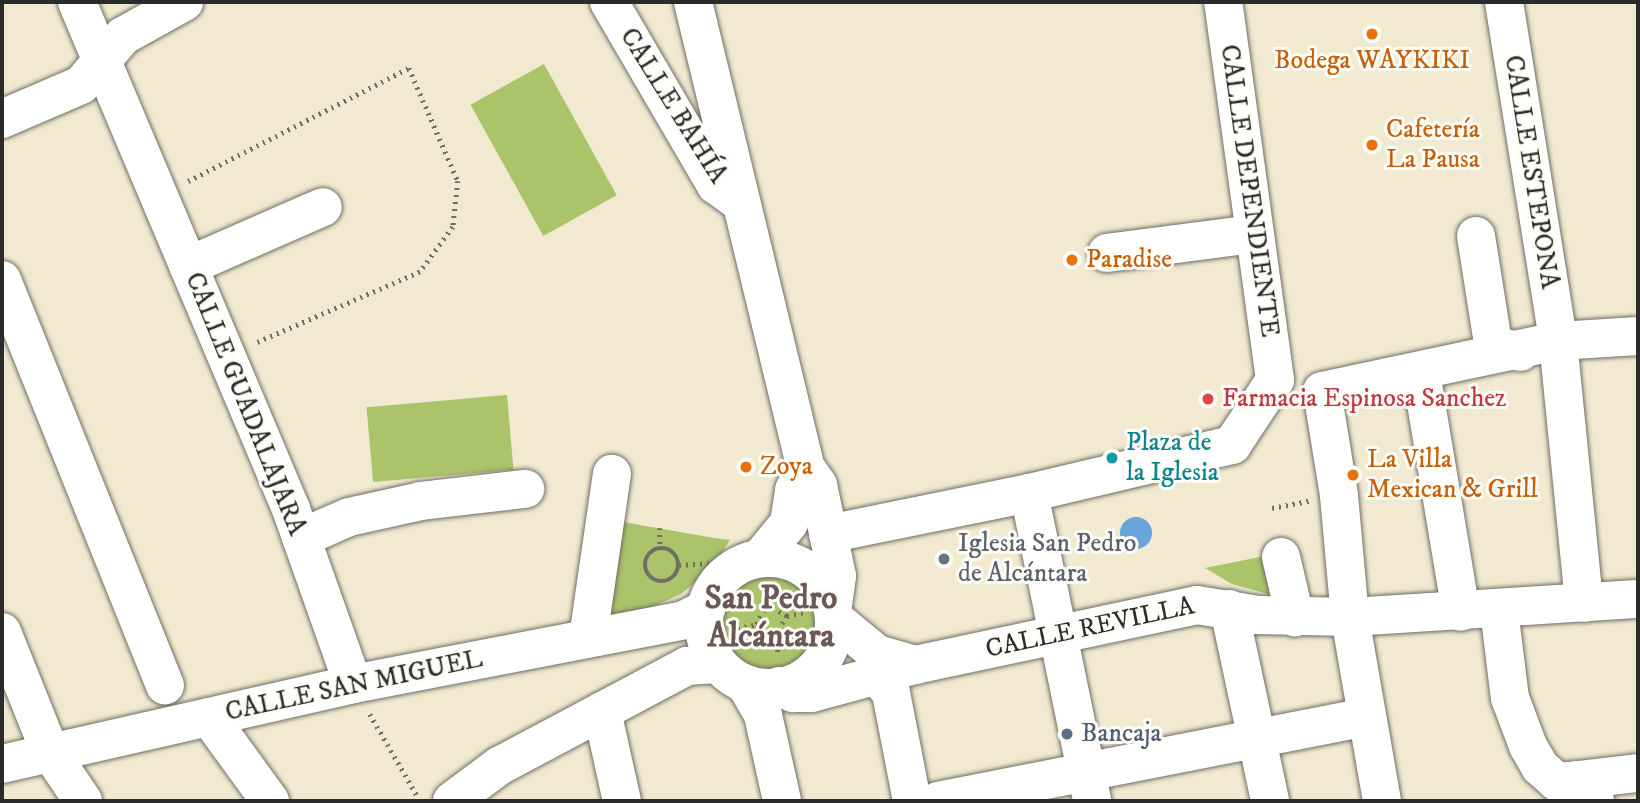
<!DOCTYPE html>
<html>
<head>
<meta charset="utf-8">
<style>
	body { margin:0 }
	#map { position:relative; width:1640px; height:803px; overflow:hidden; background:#f1e9d0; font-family:"IM FELL DW Pica",serif }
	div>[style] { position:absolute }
	.green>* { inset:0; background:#abc46a; transform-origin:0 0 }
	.round { border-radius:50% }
	.water>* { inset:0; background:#68a6da }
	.path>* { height:4.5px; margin-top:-2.25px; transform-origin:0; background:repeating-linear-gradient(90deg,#706e65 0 2px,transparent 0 7px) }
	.path>.ring { margin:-2.25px; padding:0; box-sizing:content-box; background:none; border:4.5px solid #706e65; border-radius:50% }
	.roads { filter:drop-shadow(0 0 2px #706e65) drop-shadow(0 0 2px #706e65) }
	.minor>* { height:38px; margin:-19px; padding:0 19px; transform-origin:19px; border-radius:19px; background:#fff }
	.minor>.ring { margin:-19px; padding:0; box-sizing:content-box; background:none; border:38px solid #fff; border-radius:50% }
	.dots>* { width:19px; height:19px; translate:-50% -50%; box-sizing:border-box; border:4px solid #fdfcf7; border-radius:50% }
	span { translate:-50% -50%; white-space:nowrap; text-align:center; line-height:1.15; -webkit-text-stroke:6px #fdfcf7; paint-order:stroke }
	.food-label { font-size:26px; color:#c56008 }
	.left { translate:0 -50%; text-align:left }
	.street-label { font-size:26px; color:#2b2b2b }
	.health-label { font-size:26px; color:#be3a42 }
	.culture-label { font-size:26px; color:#0d838f }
	.worship-label { font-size:26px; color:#5b616d }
	.service-label { font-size:26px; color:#4e5e75 }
	.district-label { font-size:33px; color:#6c5757; font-weight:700 }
	.frame { position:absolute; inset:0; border:4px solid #2b2b2b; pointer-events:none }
</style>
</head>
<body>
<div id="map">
	<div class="green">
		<i style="left:544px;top:64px;width:150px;height:84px;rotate:61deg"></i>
		<i style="left:507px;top:395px;width:75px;height:141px;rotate:85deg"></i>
		<i style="clip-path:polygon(623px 522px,714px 538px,730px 540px,712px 568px,681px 594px,643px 611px,605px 619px)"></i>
		<i style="clip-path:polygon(1270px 555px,1274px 592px,1268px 594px,1232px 584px,1205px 568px)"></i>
		<i class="round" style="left:719px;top:569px;width:104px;height:104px"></i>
	</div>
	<div class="water">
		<i class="round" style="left:1120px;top:517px;width:32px;height:32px"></i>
	</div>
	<div class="path">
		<i style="left:188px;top:181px;width:248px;rotate:-27.1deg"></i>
		<i style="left:409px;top:68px;width:123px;rotate:66.6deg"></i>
		<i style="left:458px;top:181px;width:46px;rotate:96.2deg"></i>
		<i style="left:453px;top:227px;width:56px;rotate:126.3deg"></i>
		<i style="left:420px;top:272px;width:179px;rotate:156.6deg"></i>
		<i style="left:1272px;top:508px;width:38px;rotate:-11deg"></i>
		<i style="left:660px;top:528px;width:21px;rotate:90deg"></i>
		<i class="ring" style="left:645px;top:548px;width:29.5px;height:29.5px"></i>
		<i style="left:679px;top:565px;width:51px;rotate:-3.4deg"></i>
		<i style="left:763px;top:587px;width:17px;rotate:77deg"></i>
		<i style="left:787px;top:616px;width:17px;rotate:-13deg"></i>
		<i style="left:731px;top:630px;width:26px;rotate:-13deg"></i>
		<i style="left:756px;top:624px;width:23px;rotate:-61deg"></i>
		<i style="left:767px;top:604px;width:23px;rotate:31deg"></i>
		<i style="left:787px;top:616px;width:23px;rotate:121deg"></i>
		<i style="left:775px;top:636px;width:22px;rotate:-148deg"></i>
		<i style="left:775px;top:636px;width:19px;rotate:78deg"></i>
		<i style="left:370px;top:714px;width:96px;rotate:60deg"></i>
	</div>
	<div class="roads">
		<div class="minor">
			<i style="left:77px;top:2px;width:550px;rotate:67.12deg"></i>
			<i style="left:291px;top:509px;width:186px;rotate:70.5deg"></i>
			<i style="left:609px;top:2px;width:212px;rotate:59.7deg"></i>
			<i style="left:716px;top:185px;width:31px;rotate:36deg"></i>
			<i style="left:693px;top:2px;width:480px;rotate:76.4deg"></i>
			<i style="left:806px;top:468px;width:21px;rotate:55deg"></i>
			<i style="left:818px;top:485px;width:93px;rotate:78.2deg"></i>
			<i style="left:837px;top:576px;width:27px;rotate:98deg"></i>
			<i style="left:1504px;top:2px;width:343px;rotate:80.9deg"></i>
			<i style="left:1558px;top:341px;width:263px;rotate:84.3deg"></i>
			<i style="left:2px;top:119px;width:86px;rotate:-23.3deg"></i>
			<i style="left:81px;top:85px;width:65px;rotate:-49.4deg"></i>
			<i style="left:123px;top:36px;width:70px;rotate:-29.1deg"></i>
			<i style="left:1476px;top:236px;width:102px;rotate:81deg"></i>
			<i style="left:1492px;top:337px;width:11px;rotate:56deg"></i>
			<i style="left:1498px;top:346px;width:23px;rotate:15deg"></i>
			<i style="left:1107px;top:253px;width:148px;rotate:-7.4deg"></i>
			<i style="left:188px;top:266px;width:147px;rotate:-23.6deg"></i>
			<i style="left:2px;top:280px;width:437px;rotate:68.1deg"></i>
			<i style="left:1421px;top:373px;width:242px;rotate:80.5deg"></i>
			<i style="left:1029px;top:493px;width:209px;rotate:-13.3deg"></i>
			<i style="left:1232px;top:445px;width:78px;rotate:-56.5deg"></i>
			<i style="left:1275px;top:380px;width:382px;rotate:-97.8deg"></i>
			<i style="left:828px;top:534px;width:205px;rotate:-11.5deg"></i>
			<i style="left:1029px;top:493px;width:314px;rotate:78.4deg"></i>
			<i style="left:301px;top:538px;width:52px;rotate:-23.6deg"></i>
			<i style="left:349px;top:517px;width:74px;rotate:-12.5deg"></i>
			<i style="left:421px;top:501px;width:105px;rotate:-6.6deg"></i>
			<i style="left:761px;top:557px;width:44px;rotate:-50.5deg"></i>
			<i style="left:789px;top:523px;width:33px;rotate:-81deg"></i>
			<i style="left:794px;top:490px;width:25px;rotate:-61deg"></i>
			<i style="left:1281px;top:557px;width:62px;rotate:76.9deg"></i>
			<i class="ring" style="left:704px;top:558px;width:92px;height:92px"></i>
			<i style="left:1229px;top:609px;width:196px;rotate:77.9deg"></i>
			<i style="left:1499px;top:610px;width:89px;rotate:82.9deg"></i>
			<i style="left:1510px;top:698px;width:51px;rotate:69.4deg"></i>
			<i style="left:1528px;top:746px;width:24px;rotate:60deg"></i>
			<i style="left:1540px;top:767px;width:23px;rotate:41deg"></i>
			<i style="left:1557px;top:782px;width:21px;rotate:-5deg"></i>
			<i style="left:1578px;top:780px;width:27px;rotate:51deg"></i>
			<i style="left:836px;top:620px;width:53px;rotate:39.7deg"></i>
			<i style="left:877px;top:654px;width:40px;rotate:16deg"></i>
			<i style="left:2px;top:632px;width:129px;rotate:68.2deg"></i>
			<i style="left:50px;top:752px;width:59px;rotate:56deg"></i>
			<i style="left:588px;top:638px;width:166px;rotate:-81.7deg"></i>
			<i style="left:879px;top:678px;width:19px;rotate:51deg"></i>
			<i style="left:891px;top:693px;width:110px;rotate:79deg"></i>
			<i style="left:746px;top:685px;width:34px;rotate:60deg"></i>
			<i style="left:763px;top:715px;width:88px;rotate:77.5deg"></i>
			<i style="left:779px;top:686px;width:16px;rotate:27deg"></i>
			<i style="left:793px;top:693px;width:19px"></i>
			<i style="left:812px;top:693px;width:107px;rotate:-15.2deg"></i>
			<i style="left:915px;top:665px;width:288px;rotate:-12deg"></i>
			<i style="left:1197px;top:605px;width:62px;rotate:9.3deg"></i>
			<i style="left:1258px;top:615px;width:92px;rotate:1.2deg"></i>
			<i style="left:1350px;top:617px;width:289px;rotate:-3.6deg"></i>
			<i style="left:602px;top:711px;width:92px;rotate:77.5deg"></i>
			<i style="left:209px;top:717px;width:104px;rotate:54deg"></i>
			<i style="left:2px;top:764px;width:360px;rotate:-12.8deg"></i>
			<i style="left:353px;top:684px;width:337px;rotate:-10.9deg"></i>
			<i style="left:684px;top:620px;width:25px;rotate:-27deg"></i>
			<i style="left:1578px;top:780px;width:60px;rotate:-6.7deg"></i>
			<i style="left:452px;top:801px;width:59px;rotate:-36.7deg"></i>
			<i style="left:499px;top:766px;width:213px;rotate:-28deg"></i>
			<i style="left:687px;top:666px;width:29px;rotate:-4deg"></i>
			<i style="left:938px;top:801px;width:435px;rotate:-11.1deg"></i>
			<i style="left:1382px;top:801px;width:187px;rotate:-99.9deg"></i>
			<i style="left:1350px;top:617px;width:122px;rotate:-95.2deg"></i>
			<i style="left:1339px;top:495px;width:105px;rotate:-99.3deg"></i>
			<i style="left:1322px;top:391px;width:241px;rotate:-12deg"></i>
			<i style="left:1558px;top:341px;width:80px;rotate:-3.6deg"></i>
		</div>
	</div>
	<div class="dots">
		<i style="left:1372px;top:34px;background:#e8710a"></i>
		<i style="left:1372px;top:145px;background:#e8710a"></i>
		<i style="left:1072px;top:260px;background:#e8710a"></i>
		<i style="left:1208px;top:399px;background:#e0444e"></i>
		<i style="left:1112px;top:458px;background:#0f9aa8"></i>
		<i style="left:746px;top:467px;background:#e8710a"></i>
		<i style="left:1353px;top:475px;background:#e8710a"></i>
		<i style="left:944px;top:559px;background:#6b7280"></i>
		<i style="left:1067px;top:734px;background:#5c6f8a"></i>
	</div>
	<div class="food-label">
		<span style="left:1372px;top:61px">Bodega WAYKIKI</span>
		<span class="left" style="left:1386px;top:145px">Cafetería<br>La Pausa</span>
		<span class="left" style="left:1086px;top:260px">Paradise</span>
		<span class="left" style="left:1367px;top:475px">La Villa<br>Mexican &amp; Grill</span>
		<span class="left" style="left:760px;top:467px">Zoya</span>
	</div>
	<div class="street-label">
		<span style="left:673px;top:106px;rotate:58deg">CALLE BAHÍA</span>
		<span style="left:1531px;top:172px;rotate:81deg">CALLE ESTEPONA</span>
		<span style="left:1249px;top:191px;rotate:82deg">CALLE DEPENDIENTE</span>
		<span style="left:245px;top:404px;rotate:68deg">CALLE GUADALAJARA</span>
		<span style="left:1090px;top:628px;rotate:-12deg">CALLE REVILLA</span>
		<span style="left:354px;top:686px;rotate:-12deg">CALLE SAN MIGUEL</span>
	</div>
	<div class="health-label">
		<span class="left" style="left:1222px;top:399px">Farmacia Espinosa Sanchez</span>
	</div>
	<div class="culture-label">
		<span class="left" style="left:1126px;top:458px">Plaza de<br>la Iglesia</span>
	</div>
	<div class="worship-label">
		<span class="left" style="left:958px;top:559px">Iglesia San Pedro<br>de Alcántara</span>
	</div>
	<div class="service-label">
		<span class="left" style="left:1081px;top:734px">Bancaja</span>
	</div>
	<div class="district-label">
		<span style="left:771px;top:618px">San Pedro<br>Alcántara</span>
	</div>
	<div class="frame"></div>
</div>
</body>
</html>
